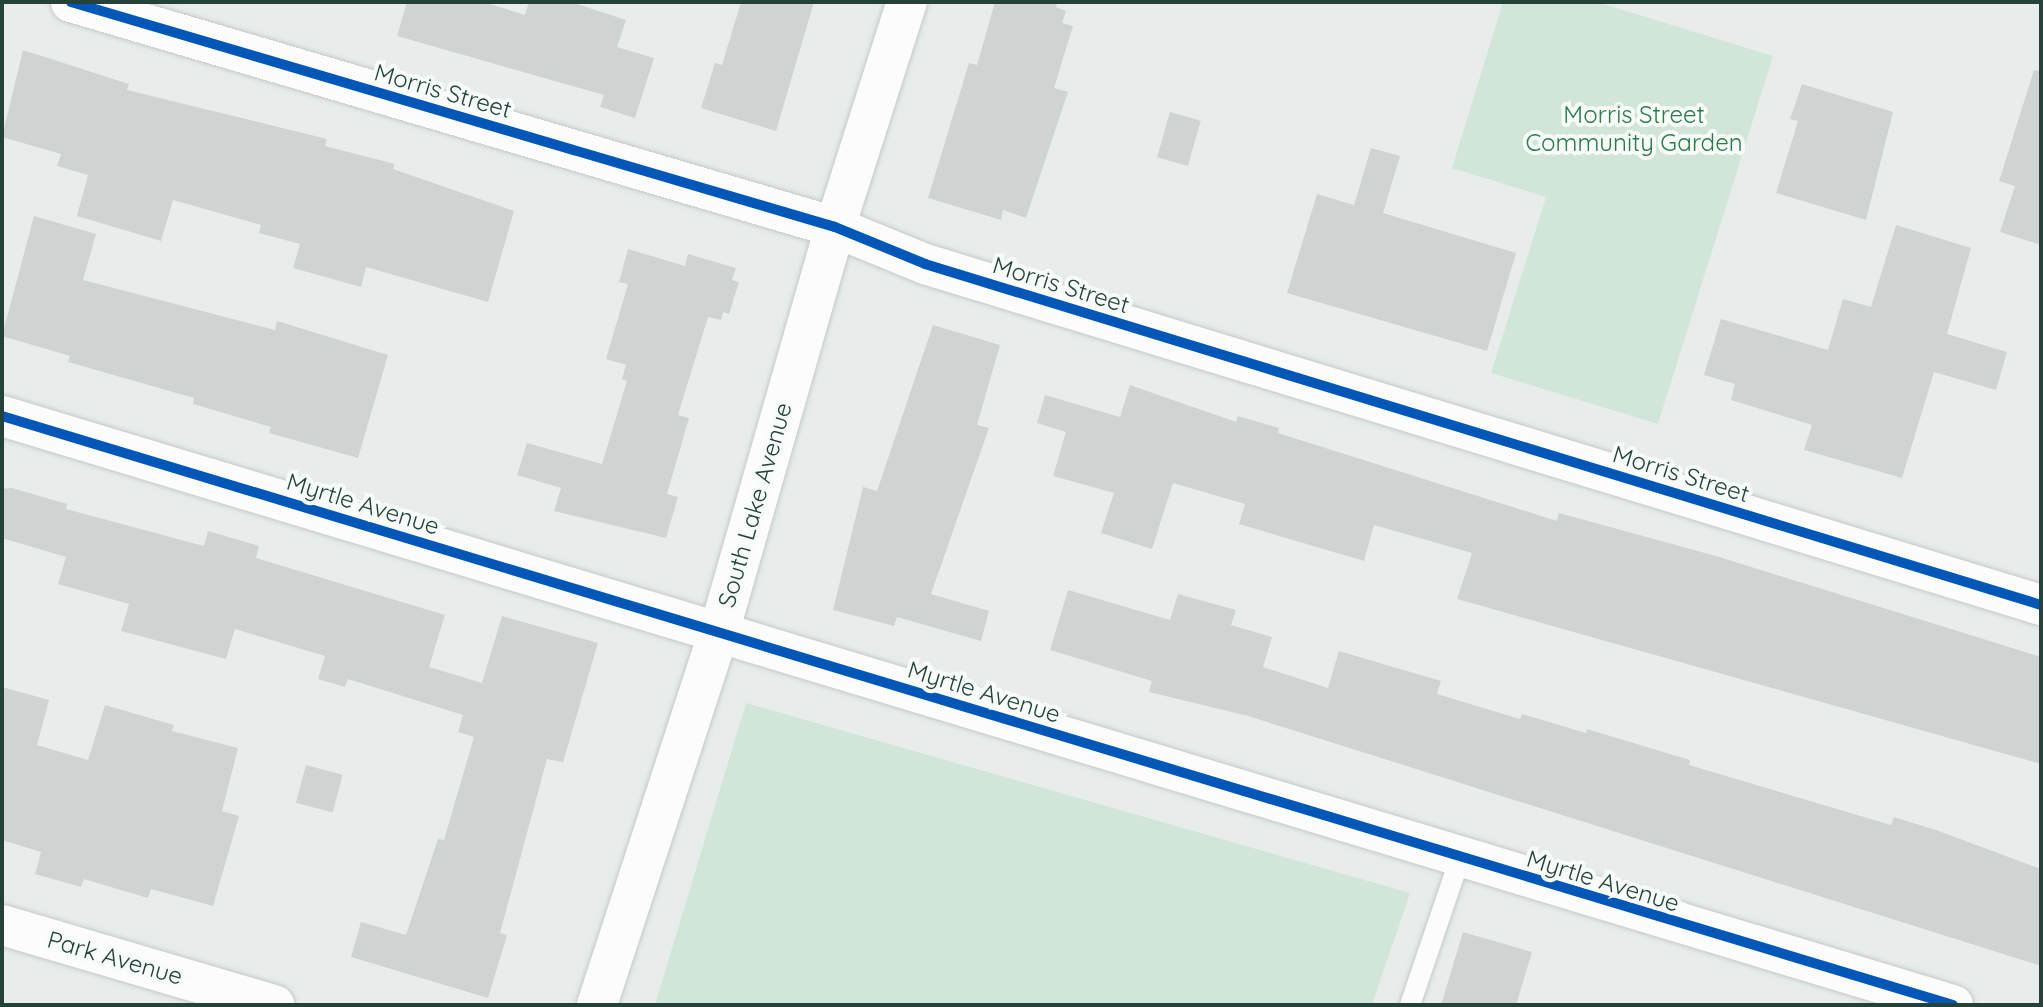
<!DOCTYPE html>
<html>
<head>
<meta charset="utf-8">
<style>
	body { margin:0 }
	#map { position:relative; width:2043px; height:1007px; overflow:hidden; background:#e8edeb; font-family:Quicksand,sans-serif }
	div>[style] { position:absolute }
	.green>* { inset:0; background:#d1e6d8 }
	.building>* { inset:0; background:#cfd4d2; transform-origin:0 0 }
	.roads { filter:drop-shadow(0 0 2px #c5cac8) drop-shadow(0 0 2px #c5cac8) }
	.service>* { height:20px; margin:-10px; padding:0 10px; transform-origin:10px; border-radius:10px; background:#fcfcfc }
	.minor>* { height:40px; margin:-20px; padding:0 20px; transform-origin:20px; border-radius:20px; background:#fcfcfc }
	.cycleway>* { height:10px; margin:-5px; padding:0 5px; transform-origin:5px; border-radius:5px; background:#0057b8 }
	span { translate:-50% -50%; white-space:nowrap; text-align:center; line-height:1.15; -webkit-text-stroke:8px #f7fbf9; paint-order:stroke }
	.street-label { font-size:24px; color:#24423a }
	.park-label { font-size:24px; color:#2d7a4b }
	.frame { position:absolute; inset:0; border:4px solid #24423a; pointer-events:none }
</style>
</head>
<body>
<div id="map">
	<div class="green">
		<i style="clip-path:polygon(1503px 2px,1597px 2px,1773px 56px,1658px 424px,1491px 373px,1546px 197px,1452px 168px)"></i>
		<i style="clip-path:polygon(746px 703px,1410px 893px,1372px 1005px,655px 1005px)"></i>
	</div>
	<div class="building">
		<i style="clip-path:polygon(407px 2px,483px 2px,525px 15px,529px 2px,571px 2px,626px 20px,617px 47px,654px 58px,635px 118px,600px 107px,604px 95px,397px 36px)"></i>
		<i style="clip-path:polygon(741px 2px,814px 2px,776px 131px,701px 108px,715px 63px,722px 65px)"></i>
		<i style="clip-path:polygon(995px 2px,1057px 2px,1056px 7px,1066px 11px,1062px 23px,1073px 26px,1054px 88px,1068px 92px,1026px 218px,1003px 210px,1001px 220px,928px 198px,969px 63px,977px 65px)"></i>
		<i style="clip-path:polygon(23px 50px,129px 84px,127px 90px,327px 139px,325px 146px,395px 164px,393px 169px,514px 211px,488px 302px,366px 267px,361px 287px,293px 268px,300px 244px,259px 233px,261px 225px,173px 200px,161px 241px,77px 216px,88px 175px,57px 166px,61px 154px,2px 137px)"></i>
		<i style="clip-path:polygon(2034px 70px,2041px 71px,2041px 245px,2000px 232px,2015px 186px,1999px 181px)"></i>
		<i style="clip-path:polygon(1802px 84px,1893px 112px,1866px 220px,1776px 193px,1798px 121px,1790px 119px)"></i>
		<i style="left:1170px;top:112px;width:32px;height:47px;rotate:16deg"></i>
		<i style="clip-path:polygon(1371px 148px,1400px 156px,1383px 213px,1516px 253px,1487px 351px,1287px 293px,1317px 194px,1354px 205px)"></i>
		<i style="clip-path:polygon(34px 216px,96px 234px,83px 280px,275px 330px,277px 321px,388px 355px,358px 458px,269px 433px,271px 427px,193px 404px,194px 398px,68px 362px,70px 356px,2px 336px)"></i>
		<i style="clip-path:polygon(1896px 225px,1971px 248px,1947px 334px,2007px 352px,1996px 390px,1934px 372px,1902px 478px,1804px 450px,1812px 425px,1731px 400px,1735px 384px,1704px 375px,1721px 319px,1828px 350px,1843px 299px,1871px 307px)"></i>
		<i style="clip-path:polygon(628px 249px,685px 266px,688px 254px,736px 268px,732px 280px,739px 282px,729px 314px,723px 312px,721px 320px,708px 317px,678px 415px,689px 418px,667px 494px,678px 497px,666px 538px,554px 511px,561px 488px,517px 475px,527px 443px,602px 464px,627px 381px,622px 379px,626px 365px,606px 359px,628px 284px,619px 282px)"></i>
		<i style="clip-path:polygon(933px 325px,1000px 345px,977px 425px,989px 428px,931px 594px,989px 611px,981px 641px,897px 617px,894px 626px,833px 610px,863px 487px,877px 491px)"></i>
		<i style="clip-path:polygon(1130px 385px,1236px 422px,1238px 416px,1279px 428px,1278px 433px,1557px 521px,1559px 513px,1716px 556px,2041px 657px,2041px 764px,1457px 599px,1472px 553px,1374px 525px,1364px 561px,1239px 524px,1245px 504px,1173px 483px,1152px 549px,1101px 533px,1114px 493px,1053px 476px,1066px 432px,1037px 423px,1045px 395px,1120px 417px)"></i>
		<i style="clip-path:polygon(12px 488px,67px 504px,66px 509px,204px 546px,208px 531px,259px 546px,256px 558px,445px 615px,429px 667px,482px 683px,502px 616px,598px 643px,563px 762px,547px 759px,500px 933px,507px 935px,488px 998px,351px 957px,361px 922px,406px 935px,438px 839px,444px 840px,474px 737px,458px 732px,463px 715px,348px 679px,345px 687px,318px 679px,325px 656px,235px 629px,226px 659px,121px 631px,129px 604px,58px 584px,66px 557px,2px 538px,2px 489px)"></i>
		<i style="clip-path:polygon(1068px 590px,1170px 620px,1178px 594px,1236px 610px,1231px 625px,1272px 637px,1263px 667px,1328px 688px,1339px 651px,1441px 681px,1437px 694px,1520px 719px,1522px 714px,1586px 733px,1587px 729px,1690px 760px,1689px 765px,1891px 825px,1894px 817px,1936px 830px,2041px 869px,2041px 966px,1248px 716px,1149px 692px,1152px 681px,1050px 650px)"></i>
		<i style="clip-path:polygon(2px 687px,49px 700px,37px 745px,88px 760px,105px 705px,174px 725px,172px 731px,238px 748px,222px 811px,239px 816px,213px 906px,151px 889px,148px 898px,84px 879px,81px 887px,35px 874px,41px 852px,2px 840px)"></i>
		<i style="left:306px;top:765px;width:38px;height:39px;rotate:15deg"></i>
		<i style="clip-path:polygon(1463px 932px,1532px 952px,1516px 1005px,1441px 1005px)"></i>
	</div>
	<div class="roads">
		<div class="service">
			<i style="left:1410px;top:1005px;width:155px;rotate:-71.2deg"></i>
		</div>
		<div class="minor">
			<i style="left:71px;top:2px;width:796px;rotate:16.41deg"></i>
			<i style="left:835px;top:227px;width:97px;rotate:22.3deg"></i>
			<i style="left:925px;top:264px;width:1167px;rotate:16.99deg"></i>
			<i style="left:2px;top:416px;width:2038px;rotate:16.8deg"></i>
			<i style="left:2px;top:925px;width:284px;rotate:16.4deg"></i>
			<i style="left:597px;top:1005px;width:392px;rotate:-71.9deg"></i>
			<i style="left:719px;top:632px;width:421px;rotate:-74deg"></i>
			<i style="left:835px;top:227px;width:236px;rotate:-72.3deg"></i>
		</div>
	</div>
	<div class="cycleway">
		<i style="left:71px;top:2px;width:796px;rotate:16.41deg"></i>
		<i style="left:835px;top:227px;width:97px;rotate:22.3deg"></i>
		<i style="left:925px;top:264px;width:1167px;rotate:16.99deg"></i>
		<i style="left:2px;top:416px;width:2038px;rotate:16.8deg"></i>
	</div>
	<div class="street-label">
		<span style="left:443px;top:91px;rotate:16deg">Morris Street</span>
		<span style="left:1061px;top:285px;rotate:17deg">Morris Street</span>
		<span style="left:1681px;top:474px;rotate:17deg">Morris Street</span>
		<span style="left:363px;top:504px;rotate:17deg">Myrtle Avenue</span>
		<span style="left:755px;top:505px;rotate:-74deg">South Lake Avenue</span>
		<span style="left:984px;top:692px;rotate:17deg">Myrtle Avenue</span>
		<span style="left:1603px;top:881px;rotate:17deg">Myrtle Avenue</span>
		<span style="left:115px;top:958px;rotate:16deg">Park Avenue</span>
	</div>
	<div class="park-label">
		<span style="left:1634px;top:129px">Morris Street<br>Community Garden</span>
	</div>
	<div class="frame"></div>
</div>
</body>
</html>
